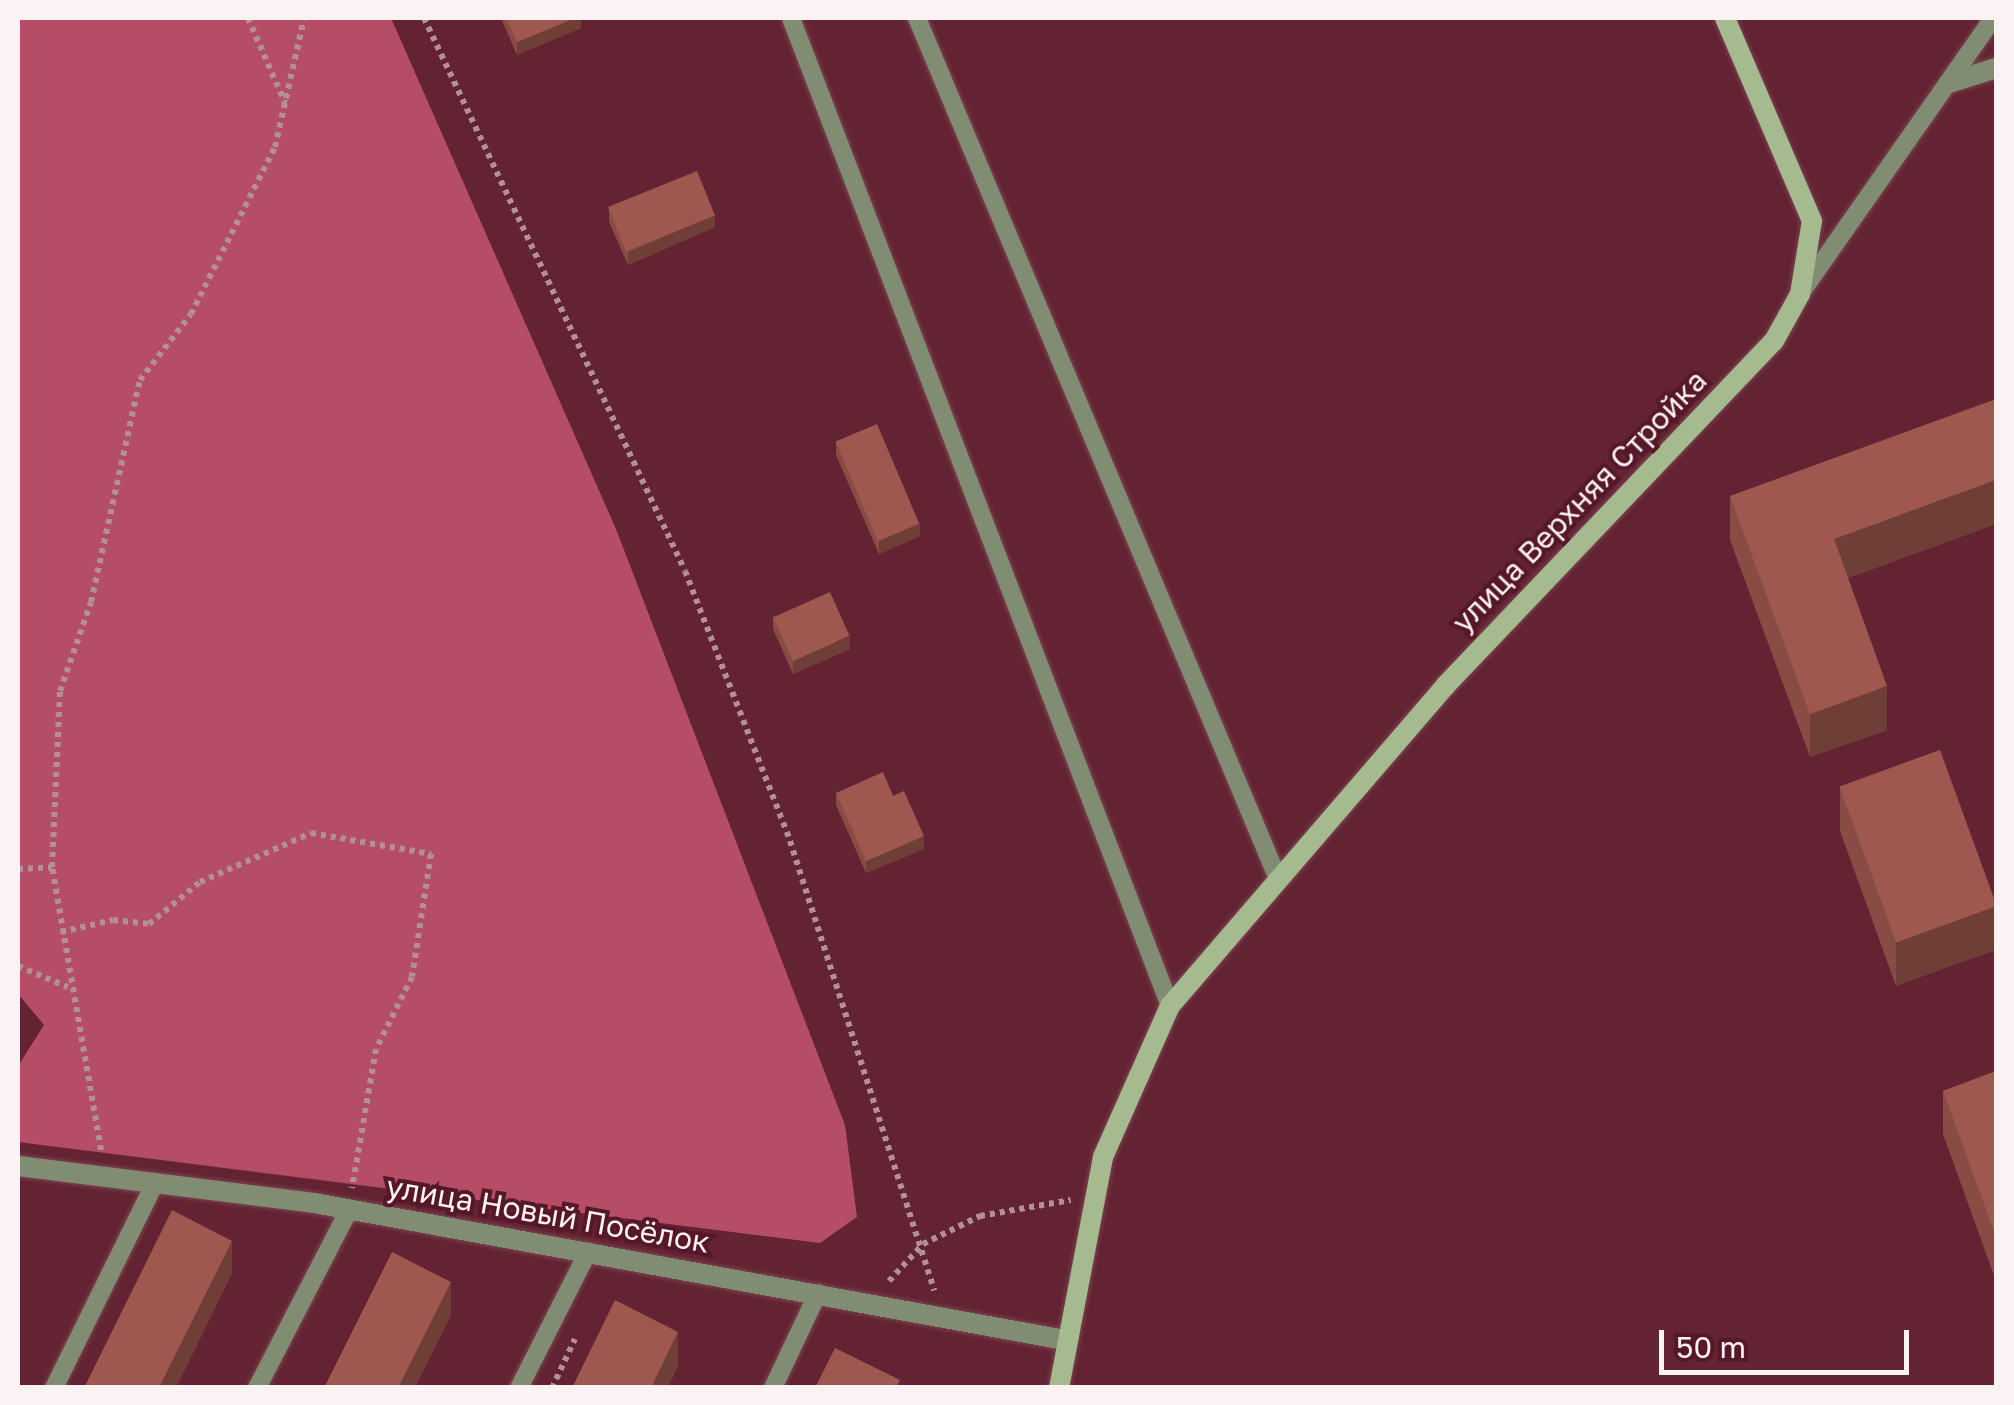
<!DOCTYPE html>
<html>
<head>
<meta charset="utf-8">
<style>
	body { margin:0 }
	#map { position:relative; width:2014px; height:1405px; overflow:hidden; background:#632332; font-family:"Golos Text",sans-serif }
	div>[style] { position:absolute }
	.forest>* { inset:0; background:#b44d65 }
	.path>* { height:6px; margin-top:-3px; transform-origin:0; background:repeating-linear-gradient(90deg,#b38f97 0 5px,transparent 0 10px) }
	.roads { filter:drop-shadow(0 0 2px #7b4451) drop-shadow(0 0 2px #7b4451) }
	.lane>* { height:18px; margin:-9px; padding:0 9px; transform-origin:9px; border-radius:9px; background:#808d72 }
	.street>* { height:20px; margin:-10px; padding:0 10px; transform-origin:10px; border-radius:10px; background:#808d72 }
	.secondary>* { height:20px; margin:-10px; padding:0 10px; transform-origin:10px; border-radius:10px; background:#a6ba8f }
	.wall>* { inset:0; background:#884c44 }
	.shaded-wall>* { inset:0; background:#6f3e37 }
	.building>* { inset:0; background:#9e584f; transform-origin:0 0 }
	span { translate:-50% -50%; white-space:nowrap; text-align:center; line-height:1.15; -webkit-text-stroke:8px #561728; paint-order:stroke }
	.street-label { font-size:30px; color:#fbf2f3 }
	.frame { position:absolute; inset:0; border:20px solid #fbf2f3; pointer-events:none }
	.scale { position:absolute; left:1659px; top:1330px; width:250px; height:45px; box-sizing:border-box; border:5px solid #fbf2f3; border-top:0; padding-left:12px; font-size:30px; line-height:35px; white-space:nowrap; color:#fbf2f3; -webkit-text-stroke:8px #561728; paint-order:stroke }
</style>
</head>
<body>
<div id="map">
	<div class="forest">
		<i style="clip-path:polygon(18px 18px,391px 18px,616px 529px,845px 1125px,857px 1217px,820px 1243px,18px 1142px,18px 1066px,44px 1025px,18px 994px)"></i>
	</div>
	<div class="path">
		<i style="left:248px;top:18px;width:93px;rotate:66.5deg"></i>
		<i style="left:424px;top:18px;width:611px;rotate:64.73deg"></i>
		<i style="left:685px;top:571px;width:290px;rotate:68.7deg"></i>
		<i style="left:790px;top:841px;width:472px;rotate:72.2deg"></i>
		<i style="left:18px;top:869px;width:34px;rotate:-3deg"></i>
		<i style="left:61px;top:932px;width:53px;rotate:-13deg"></i>
		<i style="left:113px;top:920px;width:36px;rotate:6deg"></i>
		<i style="left:149px;top:924px;width:66px;rotate:-39.5deg"></i>
		<i style="left:200px;top:882px;width:121px;rotate:-23.8deg"></i>
		<i style="left:311px;top:833px;width:122px;rotate:9.9deg"></i>
		<i style="left:431px;top:854px;width:124px;rotate:98.8deg"></i>
		<i style="left:412px;top:977px;width:80px;rotate:116.6deg"></i>
		<i style="left:376px;top:1049px;width:141px;rotate:99.8deg"></i>
		<i style="left:18px;top:966px;width:54px;rotate:22.8deg"></i>
		<i style="left:101px;top:1150px;width:287px;rotate:-99.8deg"></i>
		<i style="left:52px;top:867px;width:176px;rotate:-87.4deg"></i>
		<i style="left:60px;top:691px;width:94px;rotate:-70.8deg"></i>
		<i style="left:91px;top:602px;width:227px;rotate:-77.6deg"></i>
		<i style="left:140px;top:380px;width:83px;rotate:-52.3deg"></i>
		<i style="left:191px;top:314px;width:187px;rotate:-63.3deg"></i>
		<i style="left:275px;top:147px;width:132px;rotate:-77.3deg"></i>
		<i style="left:889px;top:1281px;width:50px;rotate:-47.4deg"></i>
		<i style="left:923px;top:1244px;width:64px;rotate:-26.2deg"></i>
		<i style="left:980px;top:1216px;width:92px;rotate:-10deg"></i>
		<i style="left:552px;top:1388px;width:54px;rotate:-64.9deg"></i>
	</div>
	<div class="roads">
		<div class="lane">
			<i style="left:791px;top:18px;width:1058px;rotate:69.01deg"></i>
			<i style="left:917px;top:18px;width:928px;rotate:67.25deg"></i>
			<i style="left:1800px;top:294px;width:337px;rotate:-55deg"></i>
			<i style="left:54px;top:1388px;width:229px;rotate:-63.8deg"></i>
			<i style="left:257px;top:1388px;width:200px;rotate:-62.7deg"></i>
			<i style="left:519px;top:1388px;width:153px;rotate:-63.1deg"></i>
			<i style="left:773px;top:1388px;width:105px;rotate:-64.7deg"></i>
		</div>
		<div class="street">
			<i style="left:1949px;top:83px;width:49px;rotate:-17.7deg"></i>
			<i style="left:18px;top:1166px;width:298px;rotate:7.1deg"></i>
			<i style="left:314px;top:1203px;width:763px;rotate:10.34deg"></i>
		</div>
		<div class="secondary">
			<i style="left:1059px;top:1388px;width:235px;rotate:-79.2deg"></i>
			<i style="left:1103px;top:1157px;width:165px;rotate:-66.1deg"></i>
			<i style="left:1170px;top:1006px;width:423px;rotate:-49.3deg"></i>
			<i style="left:1446px;top:685px;width:475px;rotate:-46.4deg"></i>
			<i style="left:1774px;top:341px;width:54px;rotate:-61deg"></i>
			<i style="left:1800px;top:294px;width:74px;rotate:-80.7deg"></i>
			<i style="left:1812px;top:221px;width:221px;rotate:-113.2deg"></i>
		</div>
	</div>
	<div class="wall">
		<i style="clip-path:polygon(501px 18px,581px 18px,581px 28px,517px 55px)"></i>
		<i style="clip-path:polygon(609px 210px,715px 227px,628px 265px,609px 222px)"></i>
		<i style="clip-path:polygon(836px 442px,920px 536px,879px 554px,836px 455px)"></i>
		<i style="clip-path:polygon(1730px 496px,1996px 524px,1848px 578px,1887px 730px,1810px 757px,1730px 540px)"></i>
		<i style="clip-path:polygon(773px 616px,850px 649px,793px 674px,773px 629px)"></i>
		<i style="clip-path:polygon(1940px 750px,1896px 986px,1840px 831px,1840px 787px)"></i>
		<i style="clip-path:polygon(836px 793px,893px 796px,924px 849px,866px 873px,836px 805px)"></i>
		<i style="clip-path:polygon(1996px 1071px,1996px 1281px,1943px 1134px,1943px 1091px)"></i>
	</div>
	<div class="shaded-wall">
		<i style="clip-path:polygon(575px 18px,581px 18px,581px 28px,517px 55px,517px 42px)"></i>
		<i style="clip-path:polygon(715px 215px,715px 227px,628px 265px,628px 252px)"></i>
		<i style="clip-path:polygon(1996px 480px,1996px 524px,1834px 583px,1834px 539px)"></i>
		<i style="clip-path:polygon(920px 523px,920px 536px,879px 554px,879px 541px)"></i>
		<i style="clip-path:polygon(850px 636px,850px 649px,793px 674px,793px 661px)"></i>
		<i style="clip-path:polygon(1887px 686px,1887px 730px,1810px 757px,1810px 714px)"></i>
		<i style="clip-path:polygon(924px 836px,924px 849px,866px 873px,866px 861px)"></i>
		<i style="clip-path:polygon(1996px 906px,1996px 950px,1896px 986px,1896px 942px)"></i>
		<i style="clip-path:polygon(232px 1241px,232px 1274px,176px 1388px,159px 1388px)"></i>
		<i style="clip-path:polygon(451px 1282px,451px 1316px,415px 1388px,398px 1388px)"></i>
		<i style="clip-path:polygon(678px 1332px,678px 1366px,668px 1388px,651px 1388px)"></i>
	</div>
	<div class="building">
		<i style="clip-path:polygon(506px 18px,575px 18px,517px 42px)"></i>
		<i style="left:697px;top:171px;width:48px;height:96px;rotate:68deg"></i>
		<i style="clip-path:polygon(1996px 399px,1996px 480px,1834px 539px,1887px 686px,1810px 714px,1730px 496px)"></i>
		<i style="left:877px;top:424px;width:108px;height:45px;rotate:67deg"></i>
		<i style="left:830px;top:592px;width:48px;height:62px;rotate:66deg"></i>
		<i style="left:1940px;top:750px;width:166px;height:107px;rotate:70deg"></i>
		<i style="clip-path:polygon(883px 772px,893px 796px,904px 791px,924px 836px,866px 861px,836px 793px)"></i>
		<i style="clip-path:polygon(1996px 1071px,1996px 1237px,1943px 1091px)"></i>
		<i style="clip-path:polygon(172px 1210px,232px 1241px,159px 1388px,84px 1388px)"></i>
		<i style="clip-path:polygon(392px 1252px,451px 1282px,398px 1388px,324px 1388px)"></i>
		<i style="clip-path:polygon(615px 1300px,678px 1332px,651px 1388px,572px 1388px)"></i>
		<i style="clip-path:polygon(835px 1348px,900px 1380px,896px 1388px,815px 1388px)"></i>
	</div>
	<div class="street-label">
		<span style="left:1579px;top:501px;rotate:-46deg">улица Верхняя Стройка</span>
		<span style="left:548px;top:1214px;rotate:10deg">улица Новый Посёлок</span>
	</div>
	<div class="frame"></div>
	<div class="scale">50 m</div>
</div>
</body>
</html>
